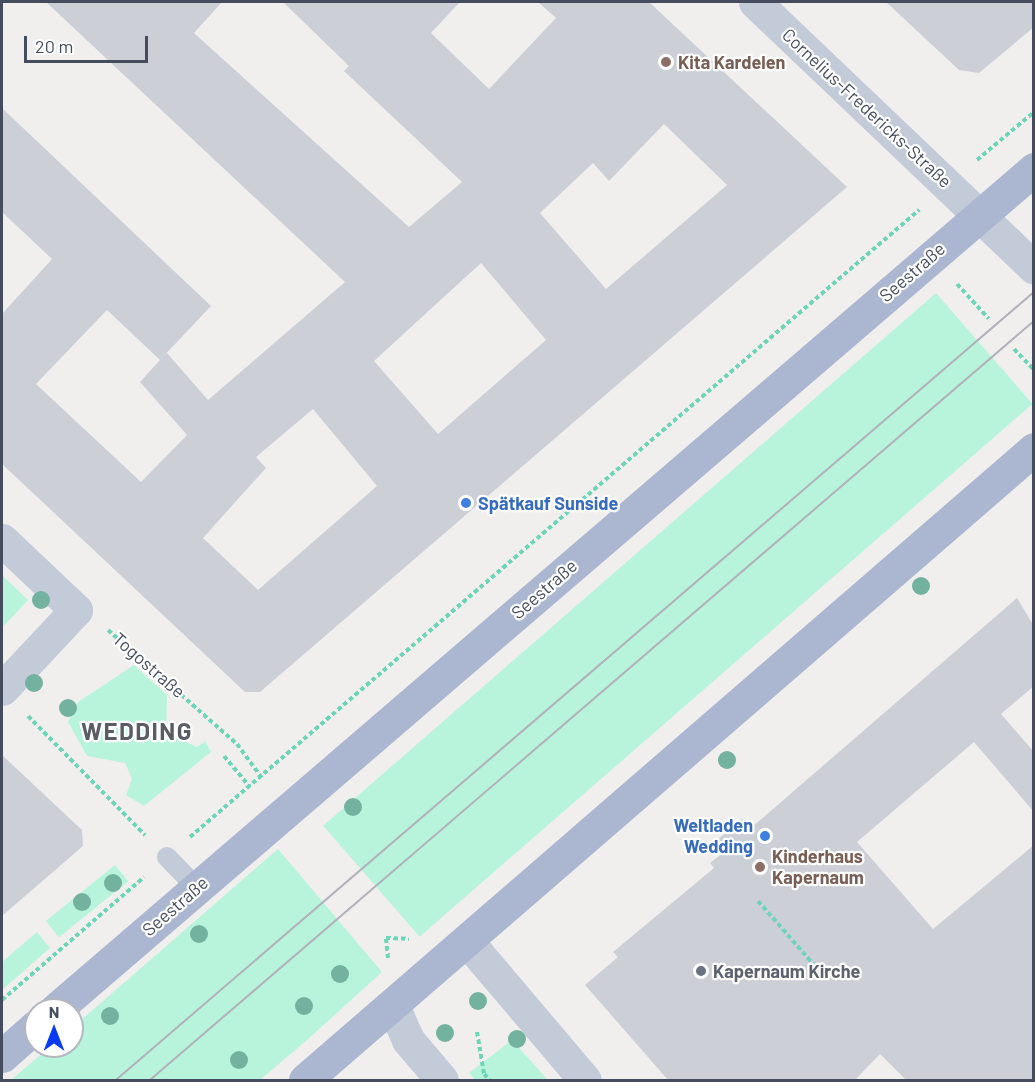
<!DOCTYPE html>
<html>
<head>
<meta charset="utf-8">
<style>
	body { margin:0 }
	#map { position:relative; width:1035px; height:1082px; overflow:hidden; background:#f1efee; font-family:Barlow,sans-serif }
	div>[style] { position:absolute }
	.green>* { inset:0; background:#b8f4dc; transform-origin:0 0 }
	.building>* { inset:0; background:#cdcfd7 }
	.path>* { height:4px; margin-top:-2px; transform-origin:0; background:repeating-linear-gradient(90deg,#6cd5b8 0 4.5px,transparent 0 7.5px) }
	.service>* { height:20px; margin:-10px; padding:0 10px; transform-origin:10px; border-radius:10px; background:#c3cad8 }
	.minor>* { height:33px; margin:-16.5px; padding:0 16.5px; transform-origin:16.5px; border-radius:16.5px; background:#c3cad8 }
	.primary>* { height:33px; margin:-16.5px; padding:0 16.5px; transform-origin:16.5px; border-radius:16.5px; background:#abb6d0 }
	.tram>* { height:1.5px; margin:-0.75px; padding:0 0.75px; transform-origin:0.75px; border-radius:0.75px; background:#b0b1ba }
	.trees>* { width:18px; height:18px; margin:-9px; border-radius:50%; background:#74b2a0 }
	.dots>* { width:16px; height:16px; translate:-50% -50%; box-sizing:border-box; border:3px solid #fff; border-radius:50% }
	span { translate:-50% -50%; white-space:nowrap; text-align:center; line-height:1.15; -webkit-text-stroke:4.5px #fff; paint-order:stroke }
	.education-label { font-size:18px; color:#785e54; font-weight:700 }
	.left { translate:0 -50%; text-align:left }
	.street-label { font-size:18px; color:#444c5e }
	.shop-label { font-size:18px; color:#366cbe; font-weight:700 }
	.right { translate:-100% -50%; text-align:right }
	.worship-label { font-size:18px; color:#5b616d; font-weight:700 }
	.district-label { font-size:24px; color:#5a5c64; font-weight:700; letter-spacing:1.5px }
	.frame { position:absolute; inset:0; border:3px solid #444c5e; pointer-events:none }
	.north { position:absolute; left:24px; top:998px; width:60px; height:60px; box-sizing:border-box; background:#fff; border:2px solid #b4b7bf; border-radius:50%; rotate:0deg; font-size:16px; font-weight:700; line-height:24px; text-align:center; color:#444c5e }
	.north::after { content:''; display:block; margin:auto; width:21px; height:27px; background:#063af4; clip-path:polygon(50% 0,100% 100%,50% 72%,0 100%) }
	.scale { position:absolute; left:24px; top:36px; width:124px; height:27px; box-sizing:border-box; border:3px solid #444c5e; border-top:0; padding-left:8px; font-size:18px; line-height:21px; white-space:nowrap; color:#444c5e; -webkit-text-stroke:4px #fff; paint-order:stroke }
</style>
</head>
<body>
<div id="map">
	<div class="green">
		<i style="left:936px;top:293px;width:147px;height:812px;rotate:49deg"></i>
		<i style="clip-path:polygon(2px 575px,28px 600px,2px 628px)"></i>
		<i style="clip-path:polygon(134px 665px,167px 695px,166px 733px,197px 747px,205px 741px,211px 752px,144px 806px,126px 795px,132px 779px,125px 763px,87px 756px,68px 722px,78px 702px)"></i>
		<i style="clip-path:polygon(278px 849px,382px 972px,307px 1040px,260px 1080px,11px 1080px,51px 1046px,72px 1046px,72px 1028px)"></i>
		<i style="left:115px;top:865px;width:21px;height:89px;rotate:51deg"></i>
		<i style="clip-path:polygon(37px 932px,50px 948px,2px 990px,2px 962px)"></i>
		<i style="clip-path:polygon(512px 1040px,548px 1080px,475px 1080px,469px 1073px)"></i>
	</div>
	<div class="building">
		<i style="clip-path:polygon(evenodd,46px 2px,222px 2px,194px 33px,409px 227px,462px 182px,344px 71px,349px 66px,283px 2px,460px 2px,431px 33px,489px 89px,556px 18px,538px 2px,649px 2px,847px 187px,260px 692px,245px 692px,2px 464px,2px 314px,52px 259px,2px 212px,2px 108px,211px 306px,160px 360px,167px 353px,208px 400px,345px 282px,46px 2px,664px 124px,727px 185px,606px 289px,540px 213px,593px 163px,609px 181px,664px 124px,46px 2px,481px 263px,546px 340px,438px 434px,374px 361px,481px 263px,46px 2px,107px 310px,160px 360px,140px 382px,187px 435px,141px 482px,36px 384px,107px 310px,46px 2px,313px 409px,377px 486px,258px 590px,203px 538px,266px 468px,256px 457px,313px 409px)"></i>
		<i style="clip-path:polygon(886px 2px,1034px 2px,1034px 27px,979px 73px,959px 70px)"></i>
		<i style="clip-path:polygon(1017px 598px,1034px 626px,1034px 686px,1001px 714px,1034px 752px,1034px 812px,974px 742px,857px 842px,933px 929px,1034px 845px,1034px 1080px,906px 1080px,880px 1054px,855px 1080px,668px 1080px,585px 985px,618px 957px,613px 952px,714px 868px,710px 863px,725px 851px,716px 841px,742px 819px,751px 828px)"></i>
		<i style="clip-path:polygon(2px 755px,82px 830px,83px 846px,2px 916px)"></i>
	</div>
	<div class="path">
		<i style="left:977px;top:160px;width:75px;rotate:-40.1deg"></i>
		<i style="left:957px;top:284px;width:47px;rotate:47.6deg"></i>
		<i style="left:1014px;top:349px;width:29px;rotate:46deg"></i>
		<i style="left:108px;top:630px;width:172px;rotate:41.5deg"></i>
		<i style="left:237px;top:744px;width:42px;rotate:53.7deg"></i>
		<i style="left:28px;top:716px;width:167px;rotate:45.5deg"></i>
		<i style="left:224px;top:756px;width:40px;rotate:50deg"></i>
		<i style="left:190px;top:837px;width:962px;rotate:-40.7deg"></i>
		<i style="left:758px;top:901px;width:85px;rotate:48.8deg"></i>
		<i style="left:388px;top:958px;width:20px;rotate:-96deg"></i>
		<i style="left:386px;top:938px;width:23px;rotate:2deg"></i>
		<i style="left:2px;top:1000px;width:188px;rotate:-40.9deg"></i>
		<i style="left:477px;top:1032px;width:43px;rotate:80.5deg"></i>
		<i style="left:484px;top:1074px;width:8px;rotate:45deg"></i>
	</div>
	<div class="service">
		<i style="left:167px;top:857px;width:43px;rotate:45.9deg"></i>
	</div>
	<div class="minor">
		<i style="left:755px;top:2px;width:385px;rotate:43.6deg"></i>
		<i style="left:2px;top:540px;width:102px;rotate:43.4deg"></i>
		<i style="left:76px;top:610px;width:108px;rotate:133.1deg"></i>
		<i style="left:467px;top:941px;width:182px;rotate:49.7deg"></i>
		<i style="left:393px;top:1006px;width:37px;rotate:66deg"></i>
		<i style="left:408px;top:1040px;width:52px;rotate:49.6deg"></i>
	</div>
	<div class="primary">
		<i style="left:55px;top:1010px;width:1291px;rotate:-40.66deg"></i>
		<i style="left:2px;top:1056px;width:45px;rotate:-41.4deg"></i>
		<i style="left:305px;top:1080px;width:964px;rotate:-40.88deg"></i>
	</div>
	<div class="tram">
		<i style="left:116px;top:1080px;width:1210px;rotate:-40.64deg"></i>
		<i style="left:150px;top:1080px;width:1165px;rotate:-40.65deg"></i>
	</div>
	<div class="trees">
		<i style="left:921px;top:586px"></i>
		<i style="left:41px;top:600px"></i>
		<i style="left:34px;top:683px"></i>
		<i style="left:68px;top:708px"></i>
		<i style="left:727px;top:760px"></i>
		<i style="left:353px;top:807px"></i>
		<i style="left:113px;top:883px"></i>
		<i style="left:82px;top:902px"></i>
		<i style="left:199px;top:934px"></i>
		<i style="left:340px;top:974px"></i>
		<i style="left:478px;top:1001px"></i>
		<i style="left:304px;top:1006px"></i>
		<i style="left:110px;top:1016px"></i>
		<i style="left:445px;top:1033px"></i>
		<i style="left:517px;top:1039px"></i>
		<i style="left:239px;top:1060px"></i>
	</div>
	<div class="dots">
		<i style="left:666px;top:62px;background:#8d6e63"></i>
		<i style="left:466px;top:503px;background:#3f7fe0"></i>
		<i style="left:765px;top:836px;background:#3f7fe0"></i>
		<i style="left:760px;top:867px;background:#8d6e63"></i>
		<i style="left:701px;top:971px;background:#6b7280"></i>
	</div>
	<div class="education-label">
		<span class="left" style="left:678px;top:62px">Kita Kardelen</span>
		<span class="left" style="left:772px;top:867px">Kinderhaus<br>Kapernaum</span>
	</div>
	<div class="street-label">
		<span style="left:867px;top:108px;rotate:43deg">Cornelius-Fredericks-Straße</span>
		<span style="left:912px;top:272px;rotate:-41deg">Seestraße</span>
		<span style="left:544px;top:589px;rotate:-41deg">Seestraße</span>
		<span style="left:149px;top:665px;rotate:41deg">Togostraße</span>
		<span style="left:175px;top:906px;rotate:-41deg">Seestraße</span>
	</div>
	<div class="shop-label">
		<span class="left" style="left:478px;top:503px">Spätkauf Sunside</span>
		<span class="right" style="left:753px;top:836px">Weltladen<br>Wedding</span>
	</div>
	<div class="worship-label">
		<span class="left" style="left:713px;top:971px">Kapernaum Kirche</span>
	</div>
	<div class="district-label">
		<span style="left:137px;top:731px">WEDDING</span>
	</div>
	<div class="frame"></div>
	<div class="north">N</div>
	<div class="scale">20 m</div>
</div>
</body>
</html>
